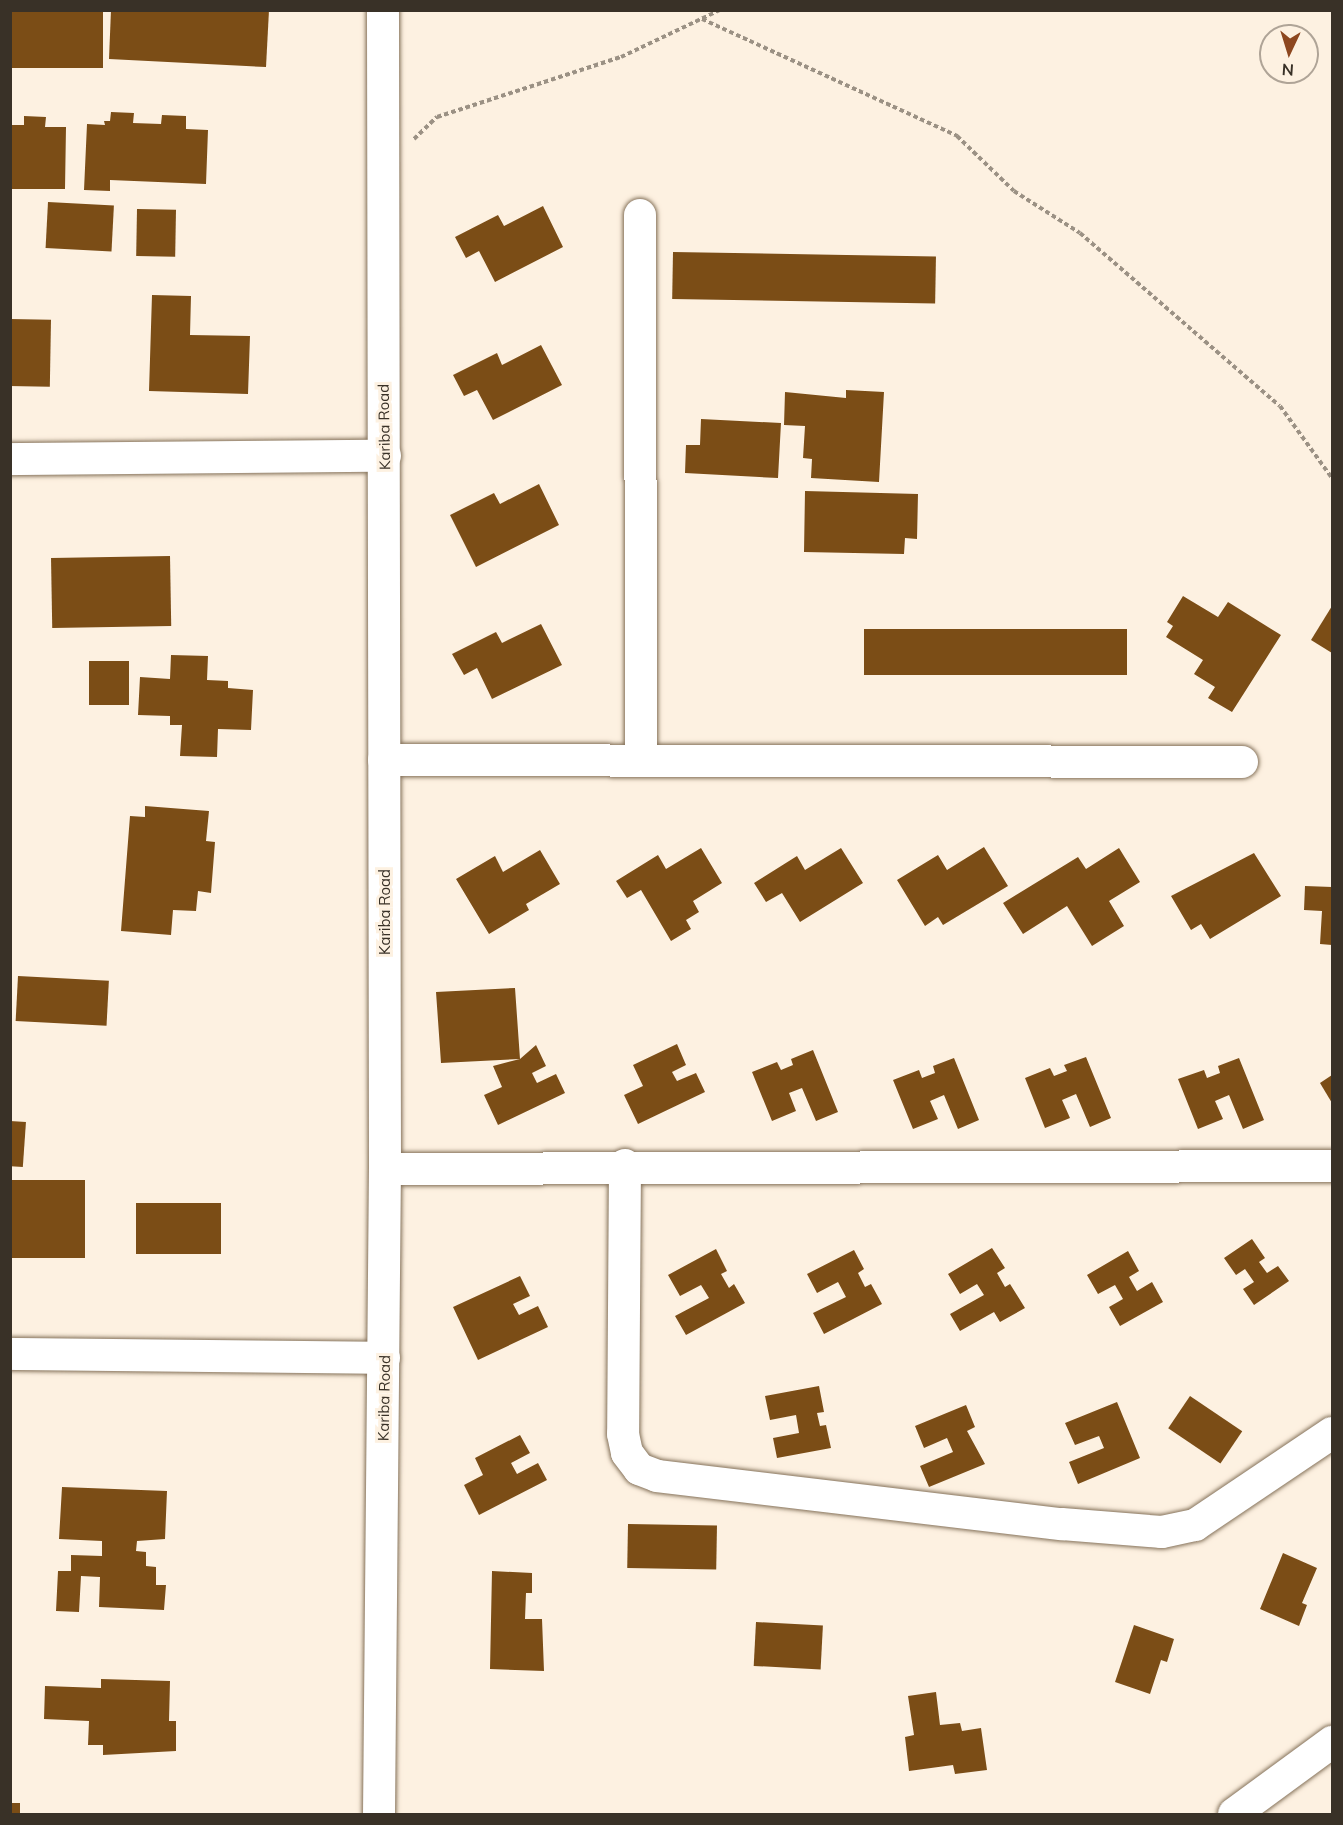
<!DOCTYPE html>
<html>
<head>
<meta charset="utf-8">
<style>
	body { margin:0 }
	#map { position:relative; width:1343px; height:1825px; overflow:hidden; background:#fdf1e1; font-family:Mulish,sans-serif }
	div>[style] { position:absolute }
	.building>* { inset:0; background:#7b4d16; transform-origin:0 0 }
	.path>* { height:4px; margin-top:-2px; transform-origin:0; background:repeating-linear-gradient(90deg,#9b9184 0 4.5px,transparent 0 7.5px) }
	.roads { filter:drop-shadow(0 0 2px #85725a) drop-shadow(0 0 2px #85725a) }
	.street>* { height:32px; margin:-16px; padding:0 16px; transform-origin:16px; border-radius:16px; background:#fff }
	span { translate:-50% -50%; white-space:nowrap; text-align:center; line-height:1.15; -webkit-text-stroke:6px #fdf1e1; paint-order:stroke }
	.street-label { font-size:15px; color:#393127 }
	.frame { position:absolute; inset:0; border:12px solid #393127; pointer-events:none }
	.north { position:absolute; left:1259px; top:24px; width:60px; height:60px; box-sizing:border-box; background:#fdf1e1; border:2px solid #afa497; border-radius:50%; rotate:184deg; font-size:16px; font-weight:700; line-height:24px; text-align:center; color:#393127 }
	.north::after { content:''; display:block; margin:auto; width:21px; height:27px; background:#8d471f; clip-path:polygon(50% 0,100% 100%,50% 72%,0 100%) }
</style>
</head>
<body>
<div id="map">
	<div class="building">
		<i style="left:10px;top:10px;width:93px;height:58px"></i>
		<i style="clip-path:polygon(111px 10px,269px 10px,266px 67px,109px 59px)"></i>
		<i style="clip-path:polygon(111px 112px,134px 113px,133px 123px,161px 124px,162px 115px,186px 116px,186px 129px,208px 130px,206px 184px,110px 180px,110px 191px,84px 190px,87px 124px,105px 125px,104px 121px,110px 121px)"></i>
		<i style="clip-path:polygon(24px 116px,46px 117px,45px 127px,66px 127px,65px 189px,10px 189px,10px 125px,24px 125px)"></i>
		<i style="left:48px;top:202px;width:66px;height:46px;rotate:3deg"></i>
		<i style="clip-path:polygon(543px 206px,563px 247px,495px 282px,479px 251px,466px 258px,455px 237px,498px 215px,504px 226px)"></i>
		<i style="left:137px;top:209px;width:39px;height:47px;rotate:1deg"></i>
		<i style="left:673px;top:252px;width:263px;height:47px;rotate:1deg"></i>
		<i style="clip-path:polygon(152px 295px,191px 296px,190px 335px,250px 336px,248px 394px,149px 391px)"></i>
		<i style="left:10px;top:319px;width:41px;height:67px;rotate:1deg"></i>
		<i style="clip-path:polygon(541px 345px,562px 385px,493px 420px,477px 390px,464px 396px,453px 375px,497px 353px,502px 365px)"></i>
		<i style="clip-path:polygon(846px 390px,884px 392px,879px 482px,811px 478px,812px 459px,803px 458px,805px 426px,784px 425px,785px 392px,846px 398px)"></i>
		<i style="clip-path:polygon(701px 419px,781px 423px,778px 478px,685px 473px,686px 445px,700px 445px)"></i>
		<i style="clip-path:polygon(539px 484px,559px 525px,476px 567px,450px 515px,494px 493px,500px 504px)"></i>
		<i style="clip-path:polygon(805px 491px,918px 494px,917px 539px,905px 538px,904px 554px,804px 552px)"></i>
		<i style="left:170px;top:556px;width:70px;height:119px;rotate:89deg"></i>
		<i style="clip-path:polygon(1183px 596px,1218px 617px,1228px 602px,1281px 635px,1232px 712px,1208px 698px,1215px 687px,1194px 674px,1203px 660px,1166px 637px,1173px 626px,1167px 622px)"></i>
		<i style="clip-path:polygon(1332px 606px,1332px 653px,1311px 640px)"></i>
		<i style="clip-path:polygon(541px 624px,562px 665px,492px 699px,477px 668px,464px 675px,452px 654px,496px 632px,502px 643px)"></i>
		<i style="left:864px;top:629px;width:263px;height:46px"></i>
		<i style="clip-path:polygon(171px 655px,208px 656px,207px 680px,228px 681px,228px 688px,253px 690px,251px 730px,218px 729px,217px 757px,180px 756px,182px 725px,170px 725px,170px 716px,138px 715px,140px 677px,170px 679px)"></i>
		<i style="left:89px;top:661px;width:40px;height:44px"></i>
		<i style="clip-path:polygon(145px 806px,209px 811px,206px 841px,215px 842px,211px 893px,198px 891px,196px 911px,173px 910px,171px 935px,121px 931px,130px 816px,145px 817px)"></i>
		<i style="clip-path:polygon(984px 847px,1008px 886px,943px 925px,938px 917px,925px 926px,897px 880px,938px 855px,947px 870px)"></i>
		<i style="clip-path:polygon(701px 848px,722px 883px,693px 901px,699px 912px,686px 920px,691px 929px,671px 941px,641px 890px,627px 898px,616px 881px,658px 855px,666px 869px)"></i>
		<i style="clip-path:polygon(841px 848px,863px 883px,800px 922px,782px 893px,766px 902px,754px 883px,797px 856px,805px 870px)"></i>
		<i style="clip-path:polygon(1119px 848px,1140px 882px,1109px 901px,1124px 926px,1092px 946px,1067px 906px,1023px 934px,1003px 903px,1078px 857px,1086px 869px)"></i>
		<i style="clip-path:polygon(540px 850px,560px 884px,526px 904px,529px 910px,489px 934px,456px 879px,495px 856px,503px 872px)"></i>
		<i style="clip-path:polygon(1254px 853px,1281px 896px,1210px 939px,1201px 924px,1191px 930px,1171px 896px)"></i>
		<i style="clip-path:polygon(1305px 886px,1332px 887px,1332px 945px,1320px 944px,1322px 911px,1304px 910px)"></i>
		<i style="left:18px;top:976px;width:91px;height:45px;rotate:3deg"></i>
		<i style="clip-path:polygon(515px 988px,520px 1059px,536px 1045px,546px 1066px,532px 1073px,537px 1083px,556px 1074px,565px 1093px,498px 1125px,484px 1095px,502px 1087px,493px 1066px,520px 1059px,441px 1063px,436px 992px)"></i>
		<i style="clip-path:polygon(677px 1044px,686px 1065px,672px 1072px,677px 1081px,696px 1073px,705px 1092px,638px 1124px,624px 1095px,643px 1086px,633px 1065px)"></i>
		<i style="clip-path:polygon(813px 1050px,838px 1112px,816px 1121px,802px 1088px,789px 1093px,796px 1111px,772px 1121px,752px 1072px,777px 1062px,781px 1070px,793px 1065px,791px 1059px)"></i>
		<i style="clip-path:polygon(1086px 1057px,1111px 1118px,1090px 1127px,1076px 1094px,1062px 1100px,1070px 1118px,1045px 1128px,1025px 1078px,1050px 1068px,1054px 1076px,1067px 1071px,1064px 1065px)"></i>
		<i style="clip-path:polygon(954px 1058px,979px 1120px,958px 1129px,944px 1095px,930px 1101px,938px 1119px,913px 1129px,893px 1080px,919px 1070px,922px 1078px,935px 1073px,933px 1066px)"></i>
		<i style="clip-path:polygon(1239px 1058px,1264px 1120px,1243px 1129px,1229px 1095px,1215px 1101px,1223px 1119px,1198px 1129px,1178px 1079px,1204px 1070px,1207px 1078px,1220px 1073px,1218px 1066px)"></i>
		<i style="clip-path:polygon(1332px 1075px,1332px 1103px,1320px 1083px)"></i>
		<i style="left:10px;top:1121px;width:16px;height:45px;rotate:4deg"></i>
		<i style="left:10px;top:1180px;width:75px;height:78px"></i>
		<i style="left:136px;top:1203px;width:85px;height:51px"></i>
		<i style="clip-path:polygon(1252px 1239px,1265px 1258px,1259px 1262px,1267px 1273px,1278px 1266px,1289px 1281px,1254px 1305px,1243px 1289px,1254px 1282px,1245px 1269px,1236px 1275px,1224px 1258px)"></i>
		<i style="clip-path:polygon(992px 1248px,1005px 1268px,997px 1273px,1005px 1287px,1010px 1284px,1025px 1308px,1000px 1322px,994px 1312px,960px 1331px,950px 1314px,984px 1295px,977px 1284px,960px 1294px,948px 1274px)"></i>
		<i style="clip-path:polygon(716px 1249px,727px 1271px,721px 1274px,729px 1288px,734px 1284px,745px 1303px,686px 1335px,675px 1316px,709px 1298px,701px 1285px,680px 1296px,668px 1275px)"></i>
		<i style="clip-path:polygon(854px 1250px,864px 1269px,858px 1273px,865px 1287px,871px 1284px,882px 1304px,824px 1334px,813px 1313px,846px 1297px,838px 1282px,817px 1293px,807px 1274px)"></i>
		<i style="clip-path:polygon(1128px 1251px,1139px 1271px,1129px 1277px,1137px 1291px,1152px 1282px,1163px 1302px,1120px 1326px,1109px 1307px,1123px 1299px,1115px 1285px,1098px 1294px,1087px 1275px)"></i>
		<i style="clip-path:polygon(520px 1276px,530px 1296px,513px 1304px,519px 1315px,538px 1306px,548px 1327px,478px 1360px,453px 1307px)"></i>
		<i style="clip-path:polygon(819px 1386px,824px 1412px,817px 1413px,820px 1426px,826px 1425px,831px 1448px,777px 1458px,773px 1438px,799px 1433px,796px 1415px,770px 1420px,765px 1396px)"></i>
		<i style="left:1190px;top:1396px;width:63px;height:39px;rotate:34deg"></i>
		<i style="clip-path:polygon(1117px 1402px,1140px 1458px,1078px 1484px,1069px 1462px,1104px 1448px,1099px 1436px,1075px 1445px,1065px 1423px)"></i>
		<i style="clip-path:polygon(966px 1405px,975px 1427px,967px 1431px,985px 1464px,929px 1487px,920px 1466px,953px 1452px,947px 1438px,924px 1448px,915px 1426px)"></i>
		<i style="clip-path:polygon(520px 1435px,530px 1453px,511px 1463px,517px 1474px,538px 1463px,547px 1480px,479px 1515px,464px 1485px,483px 1475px,475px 1458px)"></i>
		<i style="clip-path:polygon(62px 1487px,167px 1491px,165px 1539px,137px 1541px,136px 1551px,146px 1552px,146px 1566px,156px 1567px,156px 1585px,166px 1585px,164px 1610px,99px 1607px,100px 1577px,81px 1576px,79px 1612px,56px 1611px,58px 1571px,71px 1571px,71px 1555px,102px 1556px,102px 1541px,59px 1539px)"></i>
		<i style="left:628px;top:1524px;width:89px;height:44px;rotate:1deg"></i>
		<i style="clip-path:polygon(1283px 1553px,1317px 1568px,1302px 1603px,1307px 1605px,1299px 1626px,1260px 1609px)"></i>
		<i style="clip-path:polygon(492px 1571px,532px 1573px,532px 1593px,526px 1593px,525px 1619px,542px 1619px,544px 1671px,490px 1669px)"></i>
		<i style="left:756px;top:1622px;width:67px;height:44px;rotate:3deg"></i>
		<i style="clip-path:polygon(1134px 1625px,1174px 1639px,1167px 1662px,1161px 1660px,1150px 1694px,1115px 1682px)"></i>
		<i style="clip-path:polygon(101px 1679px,170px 1681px,169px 1721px,176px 1721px,176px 1751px,103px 1755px,103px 1745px,88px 1745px,89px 1721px,44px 1719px,45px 1686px,101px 1688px)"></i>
		<i style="clip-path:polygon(936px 1692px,940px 1725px,960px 1723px,962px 1731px,981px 1728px,987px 1770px,955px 1774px,953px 1765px,909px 1771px,905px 1737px,914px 1735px,908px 1696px)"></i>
		<i style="left:10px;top:1803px;width:10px;height:11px"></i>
	</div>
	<div class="path">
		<i style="left:702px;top:19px;width:281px;rotate:24.6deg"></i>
		<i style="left:957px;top:136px;width:79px;rotate:44deg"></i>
		<i style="left:1014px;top:191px;width:78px;rotate:32.5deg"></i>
		<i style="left:1080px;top:233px;width:264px;rotate:40.9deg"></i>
		<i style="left:1280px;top:406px;width:89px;rotate:54.2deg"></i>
		<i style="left:414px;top:139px;width:32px;rotate:-44deg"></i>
		<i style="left:437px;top:117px;width:194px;rotate:-18.1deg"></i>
		<i style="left:621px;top:57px;width:110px;rotate:-25.4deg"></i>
	</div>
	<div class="roads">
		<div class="street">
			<i style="left:640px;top:215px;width:544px;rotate:89.89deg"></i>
			<i style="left:10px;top:459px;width:375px;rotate:-0.5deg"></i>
			<i style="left:384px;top:760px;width:858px;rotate:0.13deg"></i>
			<i style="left:625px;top:1165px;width:269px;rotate:90.4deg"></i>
			<i style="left:623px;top:1434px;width:19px;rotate:78deg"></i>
			<i style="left:627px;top:1453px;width:20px;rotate:53deg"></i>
			<i style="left:639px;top:1469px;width:19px;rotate:21deg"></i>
			<i style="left:657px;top:1476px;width:408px;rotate:6.8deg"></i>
			<i style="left:1062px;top:1524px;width:100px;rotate:4.6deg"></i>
			<i style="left:1162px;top:1532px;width:34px;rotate:-12deg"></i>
			<i style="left:1195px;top:1525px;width:165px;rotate:-33.9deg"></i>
			<i style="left:385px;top:1169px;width:947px;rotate:-0.18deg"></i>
			<i style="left:10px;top:1354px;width:374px;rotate:0.6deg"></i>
			<i style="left:379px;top:1814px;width:645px;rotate:-89.47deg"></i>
			<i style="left:385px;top:1169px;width:1159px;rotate:-90.1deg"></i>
			<i style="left:1234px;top:1814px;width:122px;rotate:-36.3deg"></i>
		</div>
	</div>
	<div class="street-label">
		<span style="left:384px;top:427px;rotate:-91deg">Kariba Road</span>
		<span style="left:385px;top:912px;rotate:-90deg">Kariba Road</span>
		<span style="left:384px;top:1398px;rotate:-89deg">Kariba Road</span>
	</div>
	<div class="frame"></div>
	<div class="north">N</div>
</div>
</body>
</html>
